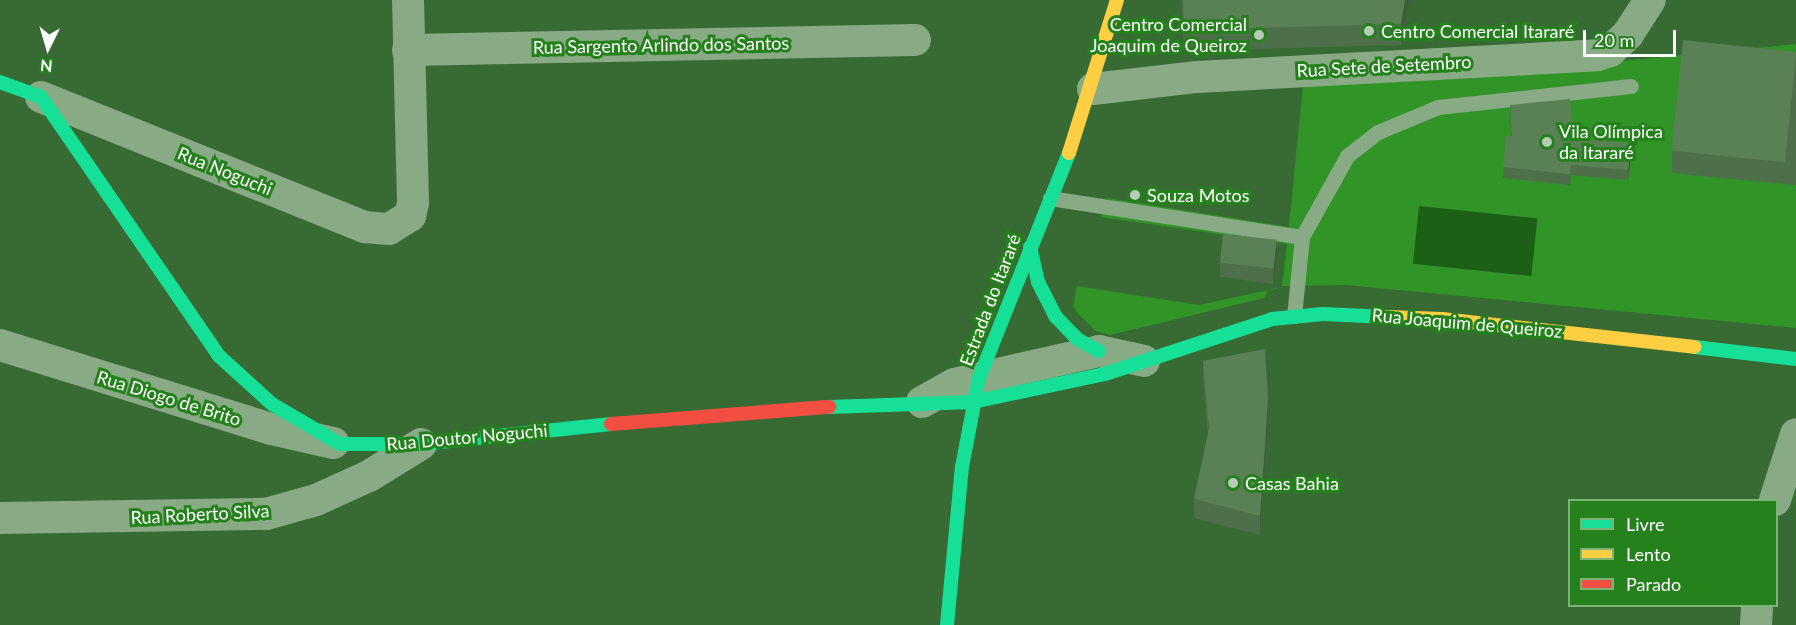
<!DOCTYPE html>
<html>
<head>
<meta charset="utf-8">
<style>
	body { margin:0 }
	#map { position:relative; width:1796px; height:625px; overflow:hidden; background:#386a33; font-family:Lato,sans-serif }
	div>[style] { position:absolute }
	.green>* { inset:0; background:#319427 }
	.water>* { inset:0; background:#1b6015; transform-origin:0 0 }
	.lane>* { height:15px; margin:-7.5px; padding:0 7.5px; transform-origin:7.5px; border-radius:7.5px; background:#88aa85 }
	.street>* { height:32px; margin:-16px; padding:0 16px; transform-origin:16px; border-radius:16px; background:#88aa85 }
	.fast>* { height:14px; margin:-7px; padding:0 7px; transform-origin:7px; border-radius:7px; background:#16e098 }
	.slow>* { height:14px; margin:-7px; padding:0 7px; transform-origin:7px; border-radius:7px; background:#ffcf43 }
	.jam>* { height:14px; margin:-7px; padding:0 7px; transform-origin:7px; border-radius:7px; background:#f24e42 }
	.wall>* { inset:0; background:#4d6f4a }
	.shaded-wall>* { inset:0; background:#3f5a3c }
	.building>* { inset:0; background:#5a8156; transform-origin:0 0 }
	.dots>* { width:16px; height:16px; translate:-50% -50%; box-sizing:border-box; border:3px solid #24811c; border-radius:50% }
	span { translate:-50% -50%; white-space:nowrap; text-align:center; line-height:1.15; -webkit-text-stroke:6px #24811c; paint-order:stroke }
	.poi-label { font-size:18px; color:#fff }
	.right { translate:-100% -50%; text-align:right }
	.left { translate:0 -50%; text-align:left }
	.street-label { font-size:18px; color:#fff }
	.legend { position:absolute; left:1568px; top:499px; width:210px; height:108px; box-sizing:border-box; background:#24811c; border:2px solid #7cb377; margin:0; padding:8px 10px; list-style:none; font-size:18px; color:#fff }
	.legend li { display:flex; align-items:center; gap:12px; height:30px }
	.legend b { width:30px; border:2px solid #7cb377 }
	.north { position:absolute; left:18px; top:18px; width:60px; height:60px; -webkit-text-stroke:4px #24811c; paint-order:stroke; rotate:185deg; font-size:16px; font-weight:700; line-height:24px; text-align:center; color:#fff }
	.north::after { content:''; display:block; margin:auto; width:21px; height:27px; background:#fff; clip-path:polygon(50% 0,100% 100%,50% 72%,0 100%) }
	.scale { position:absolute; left:1583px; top:30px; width:93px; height:27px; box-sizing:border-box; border:3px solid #fff; border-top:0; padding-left:8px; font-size:18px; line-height:21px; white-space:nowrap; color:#fff; -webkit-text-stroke:4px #24811c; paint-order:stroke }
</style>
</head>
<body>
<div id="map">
	<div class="green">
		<i style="clip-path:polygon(1796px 44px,1796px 328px,1346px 285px,1282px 286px,1287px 244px,1101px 217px,1108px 198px,1289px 227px,1303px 85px,1549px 68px)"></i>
		<i style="clip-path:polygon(1077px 286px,1199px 305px,1282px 287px,1268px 291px,1264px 298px,1110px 335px,1096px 331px,1078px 314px,1073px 306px)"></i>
	</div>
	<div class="water">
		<i style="left:1419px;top:206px;width:119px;height:58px;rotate:6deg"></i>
	</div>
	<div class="lane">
		<i style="left:1050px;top:198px;width:255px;rotate:8.8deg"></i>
		<i style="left:1294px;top:316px;width:79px;rotate:-84.2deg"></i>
		<i style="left:1302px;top:237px;width:93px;rotate:-60.9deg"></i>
		<i style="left:1347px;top:156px;width:39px;rotate:-38deg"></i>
		<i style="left:1378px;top:132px;width:65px;rotate:-22.6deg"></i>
		<i style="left:1438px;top:107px;width:194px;rotate:-6.2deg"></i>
	</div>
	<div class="street">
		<i style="left:408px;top:50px;width:507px;rotate:-1.13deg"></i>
		<i style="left:1093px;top:89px;width:105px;rotate:-6.6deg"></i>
		<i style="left:1197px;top:77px;width:401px;rotate:-3.1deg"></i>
		<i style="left:1597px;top:55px;width:14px;rotate:-17deg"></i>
		<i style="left:1610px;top:51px;width:25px;rotate:-43deg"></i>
		<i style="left:1628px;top:34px;width:40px;rotate:-57.1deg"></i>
		<i style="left:41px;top:97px;width:349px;rotate:21.9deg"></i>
		<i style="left:365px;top:227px;width:24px;rotate:5deg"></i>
		<i style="left:389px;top:229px;width:25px;rotate:-32deg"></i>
		<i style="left:410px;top:216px;width:13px;rotate:-77deg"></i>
		<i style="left:413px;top:203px;width:203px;rotate:-91.4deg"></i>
		<i style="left:0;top:345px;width:284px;rotate:17.2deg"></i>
		<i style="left:271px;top:429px;width:64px;rotate:12.7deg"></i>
		<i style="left:922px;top:402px;width:37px;rotate:-29deg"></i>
		<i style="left:954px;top:384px;width:149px;rotate:-12.8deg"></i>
		<i style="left:1099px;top:351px;width:46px;rotate:12.5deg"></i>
		<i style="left:1775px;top:500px;width:69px;rotate:-72.3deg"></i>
		<i style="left:0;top:518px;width:266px;rotate:-0.9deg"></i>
		<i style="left:266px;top:514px;width:52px;rotate:-15.6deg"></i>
		<i style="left:316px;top:500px;width:58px;rotate:-24.4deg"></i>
		<i style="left:369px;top:476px;width:61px;rotate:-31.6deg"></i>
		<i style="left:1756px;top:625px;width:19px;rotate:-87deg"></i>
	</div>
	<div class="fast">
		<i style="left:0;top:82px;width:44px;rotate:20.1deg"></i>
		<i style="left:41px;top:97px;width:314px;rotate:55.5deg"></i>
		<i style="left:219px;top:356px;width:72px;rotate:42.2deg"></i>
		<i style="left:272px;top:404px;width:79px;rotate:30.5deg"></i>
		<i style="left:340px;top:444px;width:81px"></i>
		<i style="left:421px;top:444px;width:191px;rotate:-6deg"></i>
		<i style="left:1030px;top:247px;width:36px;rotate:77deg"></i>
		<i style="left:1038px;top:282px;width:39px;rotate:63deg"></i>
		<i style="left:1056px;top:317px;width:30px;rotate:46deg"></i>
		<i style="left:1077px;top:339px;width:25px;rotate:29deg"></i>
		<i style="left:1694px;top:347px;width:103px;rotate:6.7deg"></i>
		<i style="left:829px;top:407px;width:144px;rotate:-2deg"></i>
		<i style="left:973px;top:402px;width:135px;rotate:-12deg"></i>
		<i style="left:1105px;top:374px;width:176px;rotate:-18.2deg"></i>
		<i style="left:1272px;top:319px;width:51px;rotate:-5.6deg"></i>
		<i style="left:1323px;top:314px;width:65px;rotate:2.6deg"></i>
		<i style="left:947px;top:625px;width:159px;rotate:-84.6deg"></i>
		<i style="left:962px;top:467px;width:91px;rotate:-79.2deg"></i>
		<i style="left:979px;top:378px;width:242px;rotate:-68.2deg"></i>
	</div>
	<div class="slow">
		<i style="left:1069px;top:153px;width:160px;rotate:-72.6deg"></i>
		<i style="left:1388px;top:317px;width:54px;rotate:2.1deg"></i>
		<i style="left:1442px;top:319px;width:254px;rotate:6.3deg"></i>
	</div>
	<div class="jam">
		<i style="left:611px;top:424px;width:219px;rotate:-4.5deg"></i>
	</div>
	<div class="wall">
		<i style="clip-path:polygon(1182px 0,1409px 0,1401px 45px,1184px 51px)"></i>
		<i style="clip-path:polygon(1796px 51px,1796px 185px,1672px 173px,1672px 150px)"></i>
		<i style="clip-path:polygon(1510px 105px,1574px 138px,1631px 154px,1628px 180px,1571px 175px,1570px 185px,1503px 178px,1503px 167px,1511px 136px)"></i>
		<i style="clip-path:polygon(1277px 254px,1273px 284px,1220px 277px,1220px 263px)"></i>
		<i style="clip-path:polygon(1203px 361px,1268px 420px,1260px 535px,1194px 518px,1194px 499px,1208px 434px,1203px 381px)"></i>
	</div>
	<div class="shaded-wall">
		<i style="clip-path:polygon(1405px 0,1409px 0,1401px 45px,1401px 24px)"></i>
		<i style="clip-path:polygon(1631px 143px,1631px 154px,1628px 180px,1628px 170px)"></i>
		<i style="clip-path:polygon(1277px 240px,1277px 254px,1273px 284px,1273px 270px)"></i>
		<i style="clip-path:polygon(1268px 400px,1268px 420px,1260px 535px,1260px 516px)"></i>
	</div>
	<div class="building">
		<i style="clip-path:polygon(1183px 0,1405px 0,1401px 24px,1184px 30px)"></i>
		<i style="left:1683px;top:40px;width:114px;height:111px;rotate:6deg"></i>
		<i style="clip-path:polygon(1570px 99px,1574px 138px,1631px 143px,1628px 170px,1571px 165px,1570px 174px,1503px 167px,1506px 136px,1512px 136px,1510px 105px)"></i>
		<i style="left:1223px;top:234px;width:54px;height:29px;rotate:6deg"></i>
		<i style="clip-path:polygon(1265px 349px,1268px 400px,1260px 516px,1194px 499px,1209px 428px,1203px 361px)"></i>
	</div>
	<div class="dots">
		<i style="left:1369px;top:31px;background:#b9cbb8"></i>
		<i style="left:1259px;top:35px;background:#b9cbb8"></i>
		<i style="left:1547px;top:142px;background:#b9cbb8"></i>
		<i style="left:1135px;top:195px;background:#b9cbb8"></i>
		<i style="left:1233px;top:483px;background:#b9cbb8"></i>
	</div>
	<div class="poi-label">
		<span class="right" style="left:1247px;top:35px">Centro Comercial<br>Joaquim de Queiroz</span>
		<span class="left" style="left:1381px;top:31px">Centro Comercial Itararé</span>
		<span class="left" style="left:1559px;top:142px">Vila Olímpica<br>da Itararé</span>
		<span class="left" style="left:1147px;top:195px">Souza Motos</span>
		<span class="left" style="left:1245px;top:483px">Casas Bahia</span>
	</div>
	<div class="street-label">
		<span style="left:661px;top:45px;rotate:-1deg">Rua Sargento Arlindo dos Santos</span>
		<span style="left:1384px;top:66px;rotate:-3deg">Rua Sete de Setembro</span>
		<span style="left:225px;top:171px;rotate:22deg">Rua Noguchi</span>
		<span style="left:990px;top:300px;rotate:-69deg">Estrada do Itararé</span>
		<span style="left:1467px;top:323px;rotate:5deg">Rua Joaquim de Queiroz</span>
		<span style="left:169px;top:398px;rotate:17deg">Rua Diogo de Brito</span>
		<span style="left:467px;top:437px;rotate:-5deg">Rua Doutor Noguchi</span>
		<span style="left:200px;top:514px;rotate:-3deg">Rua Roberto Silva</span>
	</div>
	<ul class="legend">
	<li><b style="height:8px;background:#16e098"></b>Livre</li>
	<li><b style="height:8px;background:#ffcf43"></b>Lento</li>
	<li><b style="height:8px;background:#f24e42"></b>Parado</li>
	</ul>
	<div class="north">N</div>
	<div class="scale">20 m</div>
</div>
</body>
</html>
